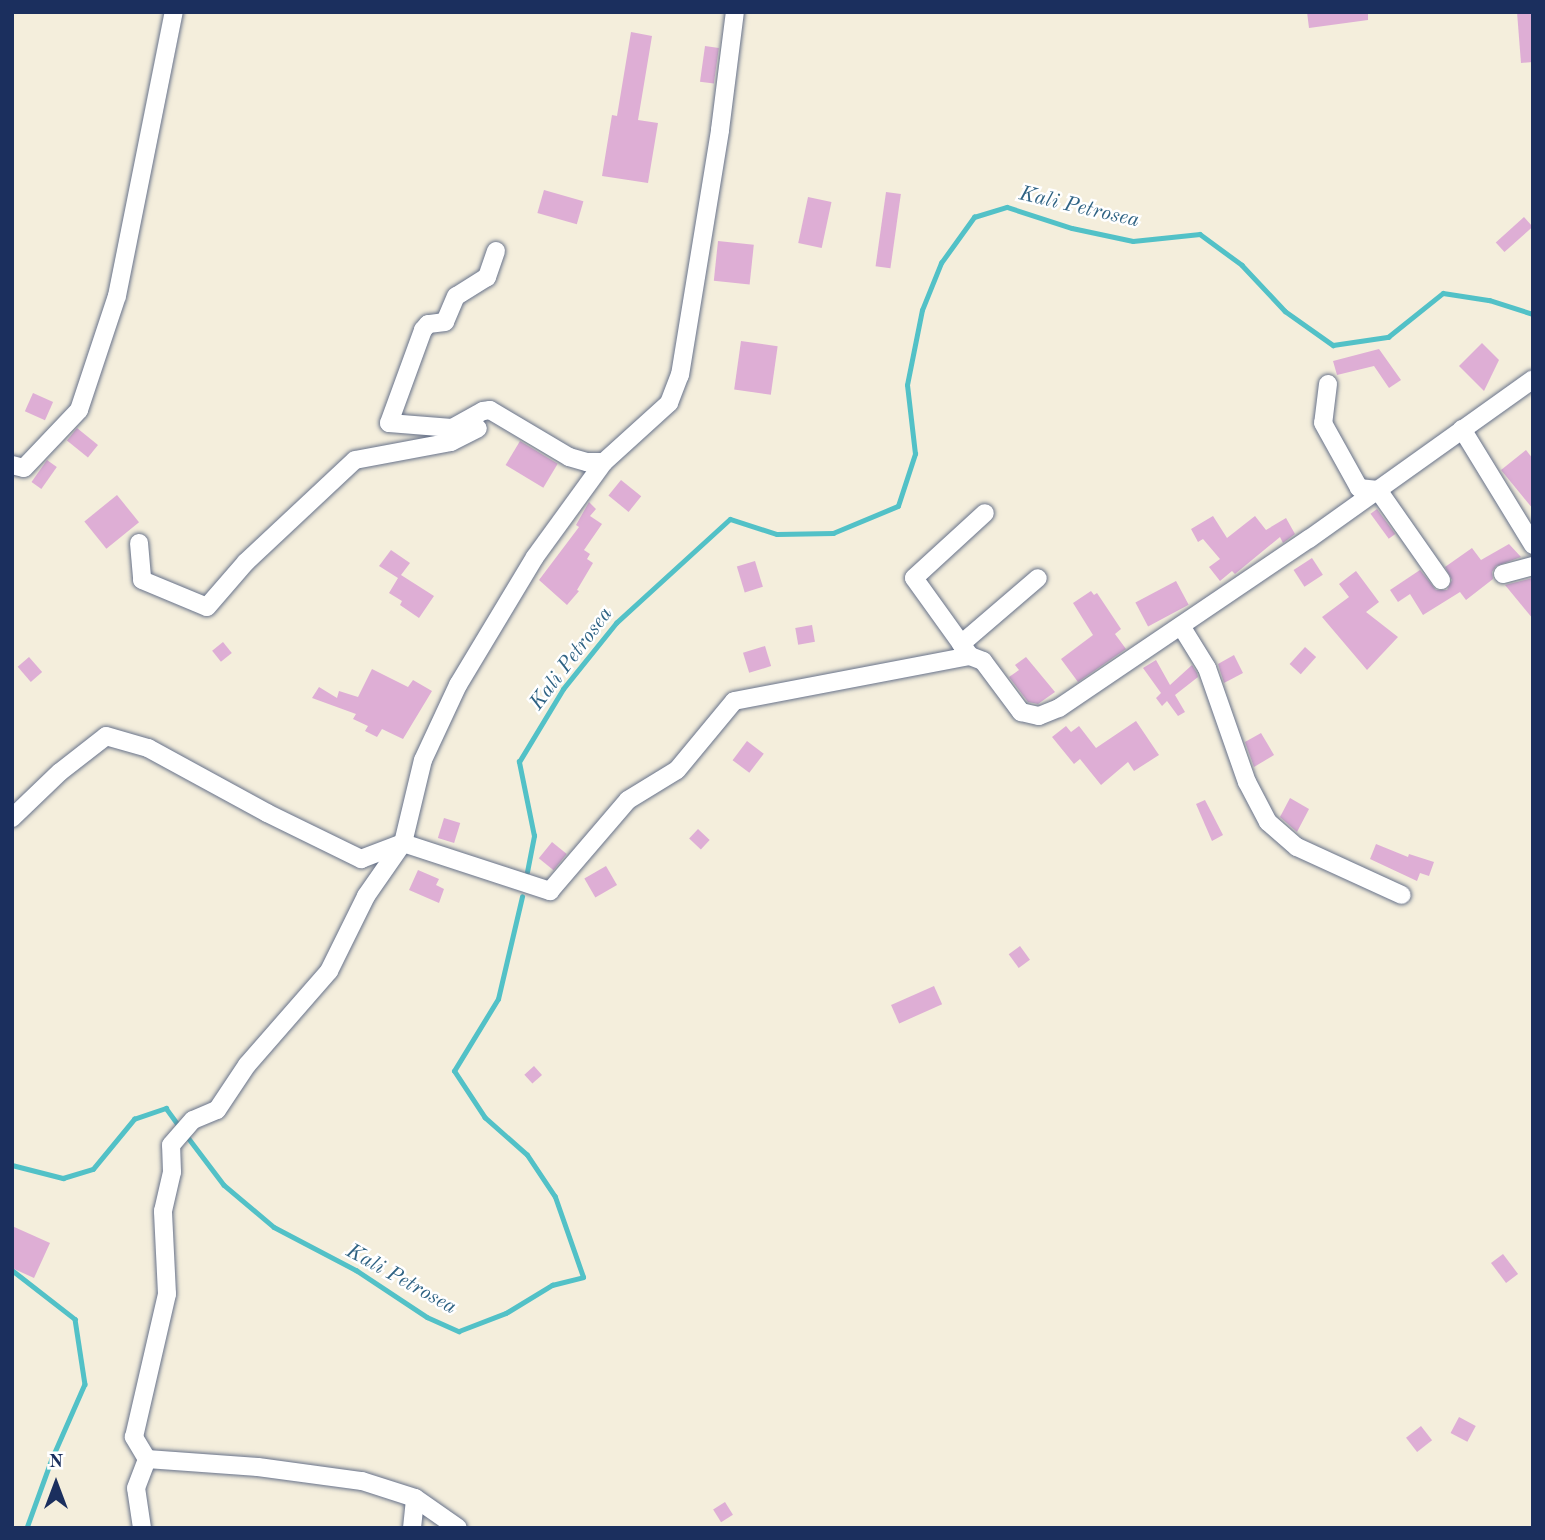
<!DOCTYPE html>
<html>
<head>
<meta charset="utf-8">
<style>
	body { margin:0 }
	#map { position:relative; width:1545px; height:1540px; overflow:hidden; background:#f4eedc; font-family:"Old Standard TT",serif }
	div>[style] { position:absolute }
	.stream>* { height:4.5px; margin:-2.25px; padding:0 2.25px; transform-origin:2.25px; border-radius:2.25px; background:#52c1c7 }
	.building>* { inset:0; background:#deaed5; transform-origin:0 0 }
	.roads { filter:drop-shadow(0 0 2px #67728a) drop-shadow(0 0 2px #67728a) }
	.minor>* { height:18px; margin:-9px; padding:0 9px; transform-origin:9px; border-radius:9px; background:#fff }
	span { translate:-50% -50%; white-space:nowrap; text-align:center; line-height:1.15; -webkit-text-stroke:5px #fff; paint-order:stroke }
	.water-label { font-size:21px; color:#2e6283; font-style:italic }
	.frame { position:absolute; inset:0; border:14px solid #1b2f5e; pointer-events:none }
	.north { position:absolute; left:21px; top:1449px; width:70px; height:70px; -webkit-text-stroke:5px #fff; paint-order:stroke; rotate:0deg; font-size:19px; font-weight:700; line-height:28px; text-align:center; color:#1b2f5e }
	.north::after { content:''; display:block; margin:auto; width:24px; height:32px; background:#1b2f5e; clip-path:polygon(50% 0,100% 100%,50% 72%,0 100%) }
</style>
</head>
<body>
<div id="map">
	<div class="stream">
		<i style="left:527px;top:872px;width:37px;rotate:-79deg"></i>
		<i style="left:534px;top:836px;width:76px;rotate:-101.5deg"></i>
		<i style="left:519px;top:762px;width:85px;rotate:-58.9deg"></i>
		<i style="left:563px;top:689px;width:85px;rotate:-51.2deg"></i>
		<i style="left:616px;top:623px;width:154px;rotate:-42.4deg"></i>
		<i style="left:730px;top:519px;width:49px;rotate:17.7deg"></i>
		<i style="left:777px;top:534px;width:56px;rotate:-1deg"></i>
		<i style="left:833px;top:533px;width:70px;rotate:-22.6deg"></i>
		<i style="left:898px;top:506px;width:55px;rotate:-71.9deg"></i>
		<i style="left:915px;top:454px;width:69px;rotate:-96.6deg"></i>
		<i style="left:907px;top:385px;width:76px;rotate:-78.7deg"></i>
		<i style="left:922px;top:310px;width:51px;rotate:-68deg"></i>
		<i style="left:941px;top:263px;width:57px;rotate:-54.3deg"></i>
		<i style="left:974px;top:217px;width:34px;rotate:-17deg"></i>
		<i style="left:1007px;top:207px;width:68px;rotate:17.9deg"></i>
		<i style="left:1072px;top:228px;width:62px;rotate:12deg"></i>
		<i style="left:1133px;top:241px;width:67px;rotate:-6deg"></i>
		<i style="left:1200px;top:234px;width:52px;rotate:36.4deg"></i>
		<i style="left:1242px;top:265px;width:63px;rotate:46.9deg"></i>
		<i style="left:1285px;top:311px;width:59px;rotate:35.3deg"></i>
		<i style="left:1333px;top:345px;width:56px;rotate:-8.3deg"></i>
		<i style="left:1388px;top:337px;width:70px;rotate:-38.7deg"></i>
		<i style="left:1443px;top:293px;width:47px;rotate:8.7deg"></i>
		<i style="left:1489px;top:300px;width:46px;rotate:17.7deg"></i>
		<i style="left:187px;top:1136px;width:61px;rotate:52.9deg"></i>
		<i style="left:224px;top:1185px;width:65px;rotate:40deg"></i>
		<i style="left:274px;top:1227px;width:93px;rotate:27.7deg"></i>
		<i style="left:356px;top:1270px;width:85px;rotate:33.5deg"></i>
		<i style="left:427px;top:1317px;width:35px;rotate:24deg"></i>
		<i style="left:459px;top:1331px;width:50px;rotate:-21deg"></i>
		<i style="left:506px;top:1313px;width:54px;rotate:-31.3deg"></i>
		<i style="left:552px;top:1285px;width:32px;rotate:-14deg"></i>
		<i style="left:583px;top:1277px;width:85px;rotate:-109.3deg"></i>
		<i style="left:555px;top:1197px;width:50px;rotate:-123.7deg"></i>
		<i style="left:527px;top:1155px;width:56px;rotate:-138.6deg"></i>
		<i style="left:485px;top:1118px;width:56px;rotate:-123.4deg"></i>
		<i style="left:454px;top:1071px;width:84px;rotate:-58.6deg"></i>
		<i style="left:498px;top:999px;width:105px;rotate:-76.8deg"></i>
		<i style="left:12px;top:1165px;width:53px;rotate:14.3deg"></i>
		<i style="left:63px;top:1178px;width:31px;rotate:-17deg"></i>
		<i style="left:93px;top:1169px;width:65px;rotate:-50.6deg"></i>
		<i style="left:134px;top:1119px;width:34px;rotate:-19deg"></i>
		<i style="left:166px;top:1108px;width:26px;rotate:54deg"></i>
		<i style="left:12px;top:1270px;width:80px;rotate:37.9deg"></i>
		<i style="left:75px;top:1319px;width:66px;rotate:81.3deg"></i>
		<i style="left:85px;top:1384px;width:82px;rotate:113.7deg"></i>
		<i style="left:52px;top:1459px;width:73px;rotate:109.9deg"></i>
	</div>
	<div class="building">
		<i style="clip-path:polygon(1307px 12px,1368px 12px,1368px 20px,1309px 28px)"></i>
		<i style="clip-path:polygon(1517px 12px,1533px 12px,1533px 62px,1521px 63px)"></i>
		<i style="clip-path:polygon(631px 32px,652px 36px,638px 120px,658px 123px,648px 183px,602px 176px,612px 115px,617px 116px)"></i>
		<i style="left:705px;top:46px;width:14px;height:36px;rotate:8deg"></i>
		<i style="left:544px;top:190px;width:41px;height:24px;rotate:16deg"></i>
		<i style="left:886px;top:192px;width:15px;height:75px;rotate:8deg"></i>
		<i style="left:808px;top:197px;width:24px;height:47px;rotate:12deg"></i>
		<i style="left:1524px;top:217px;width:13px;height:38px;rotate:48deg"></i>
		<i style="left:718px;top:241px;width:36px;height:40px;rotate:6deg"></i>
		<i style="left:741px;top:341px;width:37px;height:49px;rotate:8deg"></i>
		<i style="clip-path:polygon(1482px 343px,1499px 360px,1484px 391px,1459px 366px)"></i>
		<i style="clip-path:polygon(1379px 349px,1401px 380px,1389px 388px,1374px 366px,1337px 375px,1333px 361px)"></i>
		<i style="left:33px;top:393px;width:22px;height:20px;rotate:24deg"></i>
		<i style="left:77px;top:428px;width:27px;height:16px;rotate:39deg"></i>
		<i style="left:520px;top:441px;width:44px;height:28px;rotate:31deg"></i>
		<i style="clip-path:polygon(1526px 450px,1533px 459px,1533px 509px,1501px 470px)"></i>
		<i style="left:47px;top:460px;width:12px;height:27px;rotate:35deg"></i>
		<i style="left:621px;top:480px;width:26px;height:20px;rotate:39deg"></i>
		<i style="left:117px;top:495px;width:35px;height:42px;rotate:51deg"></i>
		<i style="clip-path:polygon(589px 502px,596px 509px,590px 516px,602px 524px,584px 550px,590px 554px,587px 559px,593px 563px,577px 590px,579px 591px,567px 605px,539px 580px,579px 527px,576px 525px)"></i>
		<i style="left:1377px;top:509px;width:31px;height:8px;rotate:54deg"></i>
		<i style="clip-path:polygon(1213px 516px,1227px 538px,1255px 516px,1266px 530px,1286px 518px,1295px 534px,1283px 543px,1280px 537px,1235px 574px,1232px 571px,1220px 581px,1209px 567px,1220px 559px,1203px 539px,1198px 542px,1191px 529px)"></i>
		<i style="clip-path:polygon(1509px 544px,1521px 557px,1496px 566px,1492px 572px,1493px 579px,1466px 600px,1460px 592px,1423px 615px,1410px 594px,1398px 602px,1390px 590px,1420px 570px,1436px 590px,1447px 590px,1452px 580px,1445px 567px,1472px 548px,1481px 560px)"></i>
		<i style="clip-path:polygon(391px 550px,410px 563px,401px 575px,434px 596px,419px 618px,400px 605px,402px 601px,389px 593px,398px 578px,379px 566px)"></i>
		<i style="left:1312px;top:558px;width:20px;height:22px;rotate:57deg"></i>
		<i style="left:755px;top:561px;width:27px;height:19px;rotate:73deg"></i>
		<i style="clip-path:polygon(1356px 571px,1379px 602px,1366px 612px,1398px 637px,1367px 670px,1322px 617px,1349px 597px,1339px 584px)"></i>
		<i style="clip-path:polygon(1533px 578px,1533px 619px,1505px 585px)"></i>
		<i style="left:1176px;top:581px;width:27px;height:46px;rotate:62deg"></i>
		<i style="clip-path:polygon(1091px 591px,1094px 595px,1097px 593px,1121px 629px,1115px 634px,1126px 649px,1078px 682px,1061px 659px,1093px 635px,1073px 603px)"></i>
		<i style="left:812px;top:625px;width:17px;height:17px;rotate:80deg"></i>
		<i style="left:223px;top:642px;width:14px;height:14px;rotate:51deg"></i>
		<i style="left:765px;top:646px;width:21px;height:23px;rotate:73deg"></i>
		<i style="left:1305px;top:647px;width:15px;height:23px;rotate:42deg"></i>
		<i style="clip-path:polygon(1234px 655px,1243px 673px,1224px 683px,1218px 664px)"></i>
		<i style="left:29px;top:657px;width:20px;height:15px;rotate:49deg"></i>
		<i style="clip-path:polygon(1026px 657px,1055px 692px,1038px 704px,1028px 702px,1009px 677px,1019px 670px,1015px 665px)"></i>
		<i style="clip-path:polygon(1156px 660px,1170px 685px,1192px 665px,1197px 673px,1198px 677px,1175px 695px,1185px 712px,1178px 716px,1167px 701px,1162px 706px,1156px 698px,1161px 693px,1143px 668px)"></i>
		<i style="clip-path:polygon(372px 669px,408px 687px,413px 680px,432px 691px,403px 739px,382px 729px,377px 737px,365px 731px,368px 726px,353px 719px,356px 714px,312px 698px,319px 687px,337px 698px,339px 691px,358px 697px)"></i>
		<i style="clip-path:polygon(1136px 721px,1159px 755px,1134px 771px,1128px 762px,1101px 785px,1080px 759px,1074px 764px,1052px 737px,1066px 726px,1071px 732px,1079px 726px,1096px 748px)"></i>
		<i style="clip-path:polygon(1261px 733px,1274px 755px,1254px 767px,1245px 742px)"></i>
		<i style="left:747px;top:741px;width:21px;height:24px;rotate:37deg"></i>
		<i style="clip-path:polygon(1290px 798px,1309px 809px,1297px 832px,1280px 817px)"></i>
		<i style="clip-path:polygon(1205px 800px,1223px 835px,1212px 841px,1196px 804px)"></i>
		<i style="left:444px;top:818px;width:17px;height:21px;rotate:17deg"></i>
		<i style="left:698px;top:829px;width:16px;height:13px;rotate:43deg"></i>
		<i style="left:552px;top:842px;width:19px;height:21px;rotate:39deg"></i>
		<i style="clip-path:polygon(1376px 844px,1408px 857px,1409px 854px,1434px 862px,1429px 876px,1420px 873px,1417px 881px,1370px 859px)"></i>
		<i style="left:606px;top:866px;width:22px;height:25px;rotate:60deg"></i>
		<i style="clip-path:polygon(418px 870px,439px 879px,436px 885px,444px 889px,439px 903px,409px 890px)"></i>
		<i style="left:1020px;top:946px;width:17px;height:14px;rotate:54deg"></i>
		<i style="left:934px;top:986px;width:20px;height:47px;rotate:66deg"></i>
		<i style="left:534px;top:1066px;width:12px;height:13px;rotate:48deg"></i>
		<i style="clip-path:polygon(12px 1226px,50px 1243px,34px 1278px,12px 1268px)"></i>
		<i style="left:1503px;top:1254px;width:25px;height:15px;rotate:53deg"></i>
		<i style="left:1459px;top:1417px;width:19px;height:18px;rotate:28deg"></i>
		<i style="left:1421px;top:1426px;width:18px;height:19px;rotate:52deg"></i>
		<i style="left:725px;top:1502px;width:15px;height:14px;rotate:58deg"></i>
	</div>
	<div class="roads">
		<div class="minor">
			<i style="left:496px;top:251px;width:28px;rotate:109deg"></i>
			<i style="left:487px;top:277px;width:36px;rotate:148deg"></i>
			<i style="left:456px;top:296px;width:28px;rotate:113deg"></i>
			<i style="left:445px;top:322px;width:17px;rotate:173deg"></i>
			<i style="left:428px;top:324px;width:8px;rotate:130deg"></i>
			<i style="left:423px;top:330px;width:99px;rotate:110.1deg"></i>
			<i style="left:389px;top:423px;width:63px;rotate:4.5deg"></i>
			<i style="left:452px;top:428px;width:35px;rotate:-29deg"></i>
			<i style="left:483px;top:411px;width:7px;rotate:-8deg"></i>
			<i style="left:490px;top:410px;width:92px;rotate:30.7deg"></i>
			<i style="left:569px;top:457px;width:19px;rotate:16deg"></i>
			<i style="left:587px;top:462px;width:17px"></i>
			<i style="left:604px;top:462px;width:88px;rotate:-42.2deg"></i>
			<i style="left:669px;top:403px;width:30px;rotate:-69deg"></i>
			<i style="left:680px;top:375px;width:248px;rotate:-80.7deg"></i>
			<i style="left:720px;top:130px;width:119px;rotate:-82.8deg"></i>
			<i style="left:1328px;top:384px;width:39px;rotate:97deg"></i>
			<i style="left:1323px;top:423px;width:74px;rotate:61deg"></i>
			<i style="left:1359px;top:488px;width:19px;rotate:6deg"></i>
			<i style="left:1378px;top:490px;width:110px;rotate:55deg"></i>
			<i style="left:1462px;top:429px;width:136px;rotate:58.5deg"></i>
			<i style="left:12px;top:465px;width:12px;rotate:14deg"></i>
			<i style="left:24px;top:468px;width:80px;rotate:-46.5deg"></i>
			<i style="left:79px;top:410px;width:120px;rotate:-71.6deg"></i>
			<i style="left:117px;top:296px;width:290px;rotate:-78.7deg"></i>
			<i style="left:139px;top:543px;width:37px;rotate:85deg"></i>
			<i style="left:142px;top:580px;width:70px;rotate:22.6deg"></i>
			<i style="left:207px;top:607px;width:60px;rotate:-49.1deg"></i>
			<i style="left:246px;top:562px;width:149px;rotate:-43.1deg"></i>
			<i style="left:355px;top:460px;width:98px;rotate:-10.6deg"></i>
			<i style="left:451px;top:442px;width:30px;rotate:-27deg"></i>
			<i style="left:1503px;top:574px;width:31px;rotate:-15deg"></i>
			<i style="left:1181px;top:626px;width:49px;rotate:58.2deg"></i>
			<i style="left:1207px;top:668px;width:121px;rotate:70.7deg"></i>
			<i style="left:1247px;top:782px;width:45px;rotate:62.3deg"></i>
			<i style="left:1268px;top:822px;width:38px;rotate:41deg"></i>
			<i style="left:1297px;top:847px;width:115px;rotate:24.6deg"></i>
			<i style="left:961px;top:644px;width:101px;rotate:-40.6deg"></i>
			<i style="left:970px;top:656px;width:96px;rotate:-125.7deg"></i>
			<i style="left:914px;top:578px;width:96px;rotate:-42.5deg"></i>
			<i style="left:12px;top:818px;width:66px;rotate:-43.8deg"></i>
			<i style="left:60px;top:772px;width:58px;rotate:-38deg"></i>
			<i style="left:106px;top:736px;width:44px;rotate:15.9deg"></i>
			<i style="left:148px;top:748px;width:136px;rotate:28.6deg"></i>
			<i style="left:267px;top:813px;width:105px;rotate:26.1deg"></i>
			<i style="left:361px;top:859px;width:45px;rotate:-20.9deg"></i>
			<i style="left:403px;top:843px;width:155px;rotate:18.1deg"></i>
			<i style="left:550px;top:891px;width:120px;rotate:-49.4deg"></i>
			<i style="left:628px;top:800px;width:57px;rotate:-31.5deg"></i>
			<i style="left:677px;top:770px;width:89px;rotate:-50.4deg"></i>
			<i style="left:734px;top:701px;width:240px;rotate:-10.8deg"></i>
			<i style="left:970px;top:656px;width:14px;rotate:21deg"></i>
			<i style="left:983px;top:661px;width:64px;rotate:53.3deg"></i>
			<i style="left:1021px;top:712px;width:18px;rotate:13deg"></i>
			<i style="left:1039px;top:716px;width:22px;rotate:-22deg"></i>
			<i style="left:1059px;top:708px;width:302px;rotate:-34.1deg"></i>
			<i style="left:1309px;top:539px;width:275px;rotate:-35.5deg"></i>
			<i style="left:147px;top:1459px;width:26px;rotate:-121deg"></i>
			<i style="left:134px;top:1437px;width:147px;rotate:-77deg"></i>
			<i style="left:167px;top:1294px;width:83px;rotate:-92.8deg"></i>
			<i style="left:163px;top:1211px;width:40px;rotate:-77deg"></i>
			<i style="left:172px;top:1172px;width:27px;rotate:-92deg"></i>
			<i style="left:171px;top:1145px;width:33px;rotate:-49deg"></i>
			<i style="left:193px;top:1120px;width:26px;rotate:-23deg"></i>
			<i style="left:217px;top:1110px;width:54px;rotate:-56.3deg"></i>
			<i style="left:247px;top:1065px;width:125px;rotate:-48.9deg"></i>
			<i style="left:329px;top:971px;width:84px;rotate:-63.7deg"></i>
			<i style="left:366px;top:896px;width:65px;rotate:-55.1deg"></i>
			<i style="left:403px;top:843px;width:85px;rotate:-76.5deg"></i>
			<i style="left:423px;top:760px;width:83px;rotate:-65deg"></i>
			<i style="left:458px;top:685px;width:149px;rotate:-59deg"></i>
			<i style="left:535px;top:557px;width:117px;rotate:-54deg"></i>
			<i style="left:142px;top:1528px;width:40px;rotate:-98.5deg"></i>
			<i style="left:136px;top:1488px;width:31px;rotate:-69deg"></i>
			<i style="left:147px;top:1459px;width:111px;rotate:4.1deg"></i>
			<i style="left:258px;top:1467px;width:105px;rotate:7.7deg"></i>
			<i style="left:362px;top:1481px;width:56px;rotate:17.8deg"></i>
			<i style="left:415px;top:1498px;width:52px;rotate:34.9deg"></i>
			<i style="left:412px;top:1528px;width:30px;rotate:-84deg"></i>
		</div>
	</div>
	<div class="water-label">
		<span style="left:1079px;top:208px;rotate:13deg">Kali Petrosea</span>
		<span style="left:572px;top:659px;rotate:-53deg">Kali Petrosea</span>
		<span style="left:401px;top:1280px;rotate:29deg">Kali Petrosea</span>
	</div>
	<div class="frame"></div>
	<div class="north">N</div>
</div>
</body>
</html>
